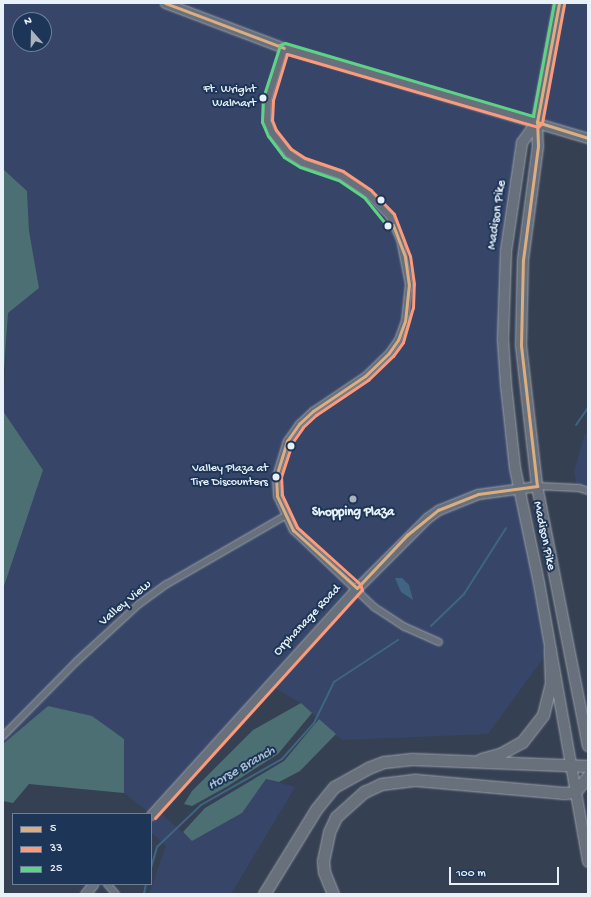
<!DOCTYPE html>
<html>
<head>
<meta charset="utf-8">
<style>
	body { margin:0 }
	#map { position:relative; width:591px; height:897px; overflow:hidden; background:#364053; font-family:"Gochi Hand",sans-serif }
	div>[style] { position:absolute }
	.built>* { inset:0; background:#374668 }
	.green>* { inset:0; background:#4c6f74 }
	.water>* { inset:0; background:#3e6581 }
	.stream>* { height:2px; margin:-1px; padding:0 1px; transform-origin:1px; border-radius:1px; background:#3e6581 }
	.roads { filter:drop-shadow(0 0 1px #9ba1ab) drop-shadow(0 0 1px #9ba1ab) }
	.street>* { height:6px; margin:-3px; padding:0 3px; transform-origin:3px; border-radius:3px; background:#68707b }
	.secondary>* { height:9px; margin:-4.5px; padding:0 4.5px; transform-origin:4.5px; border-radius:4.5px; background:#68707b }
	.primary>* { height:10px; margin:-5px; padding:0 5px; transform-origin:5px; border-radius:5px; background:#68707b }
	.highway>* { height:11px; margin:-5.5px; padding:0 5.5px; transform-origin:5.5px; border-radius:5.5px; background:#68707b }
	.bus-1>* { height:3px; margin:-1.5px; padding:0 1.5px; transform-origin:1.5px; border-radius:1.5px; background:#daad82 }
	.bus-2>* { height:3px; margin:-1.5px; padding:0 1.5px; transform-origin:1.5px; border-radius:1.5px; background:#fe9a79 }
	.bus-3>* { height:3px; margin:-1.5px; padding:0 1.5px; transform-origin:1.5px; border-radius:1.5px; background:#5cd486 }
	.dots>* { width:11px; height:11px; translate:-50% -50%; box-sizing:border-box; border:2px solid #1d3557; border-radius:50% }
	span { translate:-50% -50%; white-space:nowrap; text-align:center; line-height:1.15; -webkit-text-stroke:4px #1d3557; paint-order:stroke }
	.bus-label { font-size:12px; color:#e8f1f8 }
	.right { translate:-100% -50%; text-align:right }
	.street-label { font-size:13px; color:#e8f1f8 }
	.poi-label { font-size:13px; color:#e8f1f8; font-weight:700 }
	.water-label { font-size:14px; color:#adc1d0; font-style:italic }
	.frame { position:absolute; inset:0; border:4px solid #e8f1f8; pointer-events:none }
	.legend { position:absolute; left:12px; top:813px; width:140px; height:72px; box-sizing:border-box; background:#1d3557; border:1px solid #6e8097; margin:0; padding:5px 7px; list-style:none; font-size:12px; color:#e8f1f8 }
	.legend li { display:flex; align-items:center; gap:8px; height:20px }
	.legend b { width:20px; border:1px solid #6e8097 }
	.north { position:absolute; left:12px; top:12px; width:40px; height:40px; box-sizing:border-box; background:#1d3557; border:1px solid #6e8097; border-radius:50%; rotate:340deg; font-size:11px; font-weight:700; line-height:16px; text-align:center; color:#e8f1f8 }
	.north::after { content:''; display:block; margin:auto; width:14px; height:18px; background:#aab3be; clip-path:polygon(50% 0,100% 100%,50% 72%,0 100%) }
	.scale { position:absolute; left:449px; top:867px; width:110px; height:18px; box-sizing:border-box; border:2px solid #e8f1f8; border-top:0; padding-left:5px; font-size:12px; line-height:14px; white-space:nowrap; color:#e8f1f8; -webkit-text-stroke:3px #1d3557; paint-order:stroke }
</style>
</head>
<body>
<div id="map">
	<div class="built">
		<i style="clip-path:polygon(evenodd,3px 3px,588px 3px,588px 138px,537px 122px,522px 143px,512px 202px,506px 385px,550px 649px,488px 734px,342px 740px,301px 703px,268px 684px,156px 809px,192px 841px,242px 813px,266px 779px,295px 787px,231px 894px,149px 894px,166px 846px,151px 832px,151px 814px,124px 793px,124px 739px,48px 706px,3px 744px,3px 589px,43px 470px,3px 411px,8px 313px,39px 288px,29px 231px,27px 191px,3px 169px,3px 3px,20px 20px,44px 20px,44px 44px,20px 44px,20px 20px)"></i>
		<i style="clip-path:polygon(588px 433px,588px 491px,577px 488px,574px 471px,585px 434px)"></i>
	</div>
	<div class="green">
		<i style="clip-path:polygon(3px 169px,27px 191px,29px 231px,39px 288px,8px 313px,3px 385px)"></i>
		<i style="clip-path:polygon(3px 411px,43px 470px,3px 589px)"></i>
		<i style="clip-path:polygon(301px 703px,312px 713px,278px 754px,228px 786px,192px 806px,184px 804px,192px 791px,253px 730px)"></i>
		<i style="clip-path:polygon(48px 706px,92px 716px,124px 739px,124px 793px,29px 784px,13px 803px,3px 801px,3px 744px)"></i>
		<i style="clip-path:polygon(319px 719px,336px 734px,300px 771px,279px 782px,266px 779px,242px 813px,192px 841px,183px 832px,205px 808px,284px 761px)"></i>
	</div>
	<div class="water">
		<i style="clip-path:polygon(395px 578px,402px 578px,409px 585px,413px 600px,401px 592px)"></i>
	</div>
	<div class="stream">
		<i style="left:576px;top:425px;width:21px;rotate:-55deg"></i>
		<i style="left:431px;top:626px;width:46px;rotate:-44.1deg"></i>
		<i style="left:464px;top:594px;width:78px;rotate:-57.5deg"></i>
		<i style="left:151px;top:868px;width:22px;rotate:-74deg"></i>
		<i style="left:157px;top:847px;width:61px;rotate:-43.7deg"></i>
		<i style="left:201px;top:805px;width:93px;rotate:-29.6deg"></i>
		<i style="left:282px;top:759px;width:48px;rotate:-48.4deg"></i>
		<i style="left:314px;top:723px;width:46px;rotate:-64deg"></i>
		<i style="left:334px;top:682px;width:77px;rotate:-33.3deg"></i>
		<i style="left:144px;top:894px;width:10px;rotate:-79deg"></i>
	</div>
	<div class="roads">
		<div class="street">
			<i style="left:284px;top:48px;width:53px;rotate:107.4deg"></i>
			<i style="left:268px;top:99px;width:22px;rotate:93deg"></i>
			<i style="left:267px;top:121px;width:13px;rotate:67deg"></i>
			<i style="left:272px;top:133px;width:26px;rotate:51deg"></i>
			<i style="left:288px;top:153px;width:18px;rotate:34deg"></i>
			<i style="left:303px;top:163px;width:39px;rotate:18deg"></i>
			<i style="left:340px;top:175px;width:34px;rotate:34deg"></i>
			<i style="left:368px;top:194px;width:32px;rotate:46deg"></i>
			<i style="left:390px;top:217px;width:24px;rotate:66deg"></i>
			<i style="left:400px;top:239px;width:46px;rotate:78.7deg"></i>
			<i style="left:409px;top:284px;width:37px;rotate:96deg"></i>
			<i style="left:405px;top:321px;width:20px;rotate:110deg"></i>
			<i style="left:398px;top:340px;width:16px;rotate:125deg"></i>
			<i style="left:389px;top:353px;width:33px;rotate:136deg"></i>
			<i style="left:365px;top:376px;width:63px;rotate:146.1deg"></i>
			<i style="left:313px;top:411px;width:19px;rotate:137deg"></i>
			<i style="left:299px;top:424px;width:21px;rotate:125deg"></i>
			<i style="left:287px;top:441px;width:37px;rotate:107deg"></i>
			<i style="left:276px;top:476px;width:20px;rotate:87deg"></i>
			<i style="left:277px;top:496px;width:38px;rotate:65deg"></i>
			<i style="left:293px;top:530px;width:112px;rotate:43.5deg"></i>
			<i style="left:374px;top:607px;width:37px;rotate:33deg"></i>
			<i style="left:405px;top:627px;width:37px;rotate:24deg"></i>
			<i style="left:537px;top:486px;width:42px;rotate:2.7deg"></i>
			<i style="left:579px;top:488px;width:9px;rotate:18deg"></i>
			<i style="left:3px;top:736px;width:105px;rotate:-45.4deg"></i>
			<i style="left:77px;top:661px;width:84px;rotate:-42.6deg"></i>
			<i style="left:139px;top:604px;width:34px;rotate:-36deg"></i>
			<i style="left:167px;top:584px;width:136px;rotate:-30deg"></i>
			<i style="left:107px;top:884px;width:13px;rotate:48deg"></i>
		</div>
		<div class="secondary">
			<i style="left:165px;top:3px;width:127px;rotate:20.7deg"></i>
			<i style="left:284px;top:48px;width:317px;rotate:16.5deg"></i>
			<i style="left:151px;top:815px;width:307px;rotate:-47.8deg"></i>
			<i style="left:357px;top:588px;width:99px;rotate:-45deg"></i>
			<i style="left:427px;top:518px;width:14px;rotate:-36deg"></i>
			<i style="left:438px;top:510px;width:43px;rotate:-21.8deg"></i>
			<i style="left:478px;top:494px;width:60px;rotate:-7.7deg"></i>
			<i style="left:85px;top:894px;width:13px;rotate:-51deg"></i>
		</div>
		<div class="primary">
			<i style="left:559px;top:3px;width:121px;rotate:100.5deg"></i>
			<i style="left:537px;top:122px;width:24px;rotate:88deg"></i>
			<i style="left:538px;top:146px;width:115px;rotate:97.5deg"></i>
			<i style="left:523px;top:260px;width:85px;rotate:91.3deg"></i>
			<i style="left:521px;top:345px;width:142px;rotate:83.5deg"></i>
			<i style="left:537px;top:486px;width:265px;rotate:78.9deg"></i>
			<i style="left:537px;top:122px;width:26px;rotate:126deg"></i>
			<i style="left:522px;top:143px;width:110px;rotate:98.4deg"></i>
			<i style="left:506px;top:252px;width:88px;rotate:92deg"></i>
			<i style="left:503px;top:340px;width:45px;rotate:86.2deg"></i>
			<i style="left:506px;top:385px;width:83px;rotate:83.8deg"></i>
			<i style="left:515px;top:468px;width:117px;rotate:78.2deg"></i>
			<i style="left:539px;top:583px;width:283px;rotate:80deg"></i>
		</div>
		<div class="highway">
			<i style="left:481px;top:759px;width:20px;rotate:-15deg"></i>
			<i style="left:500px;top:754px;width:25px;rotate:-29deg"></i>
			<i style="left:522px;top:742px;width:34px;rotate:-52deg"></i>
			<i style="left:543px;top:715px;width:33px;rotate:-76deg"></i>
			<i style="left:551px;top:683px;width:34px;rotate:-92deg"></i>
			<i style="left:264px;top:894px;width:101px;rotate:-58.4deg"></i>
			<i style="left:317px;top:808px;width:27px;rotate:-51deg"></i>
			<i style="left:334px;top:787px;width:39px;rotate:-29deg"></i>
			<i style="left:368px;top:768px;width:17px;rotate:-21deg"></i>
			<i style="left:384px;top:762px;width:28px;rotate:-6deg"></i>
			<i style="left:412px;top:759px;width:176px;rotate:2.3deg"></i>
			<i style="left:333px;top:894px;width:24px;rotate:-112deg"></i>
			<i style="left:324px;top:872px;width:11px;rotate:-95deg"></i>
			<i style="left:323px;top:861px;width:30px;rotate:-78deg"></i>
			<i style="left:329px;top:832px;width:17px;rotate:-65deg"></i>
			<i style="left:336px;top:817px;width:38px;rotate:-42deg"></i>
			<i style="left:364px;top:792px;width:19px;rotate:-25deg"></i>
			<i style="left:381px;top:784px;width:35px;rotate:-7deg"></i>
			<i style="left:416px;top:780px;width:149px;rotate:5deg"></i>
			<i style="left:564px;top:793px;width:11px;rotate:-5deg"></i>
			<i style="left:575px;top:792px;width:21px;rotate:-51deg"></i>
		</div>
	</div>
	<div class="bus-1">
		<i style="left:165px;top:3px;width:127px;rotate:20.7deg"></i>
		<i style="left:537px;top:122px;width:53px;rotate:17.4deg"></i>
		<i style="left:393px;top:225px;width:34px;rotate:69deg"></i>
		<i style="left:405px;top:257px;width:27px;rotate:82deg"></i>
		<i style="left:409px;top:284px;width:37px;rotate:96deg"></i>
		<i style="left:405px;top:321px;width:20px;rotate:110deg"></i>
		<i style="left:398px;top:340px;width:16px;rotate:125deg"></i>
		<i style="left:389px;top:353px;width:33px;rotate:136deg"></i>
		<i style="left:365px;top:376px;width:63px;rotate:146.1deg"></i>
		<i style="left:313px;top:411px;width:19px;rotate:137deg"></i>
		<i style="left:299px;top:424px;width:21px;rotate:125deg"></i>
		<i style="left:287px;top:441px;width:37px;rotate:107deg"></i>
		<i style="left:276px;top:476px;width:20px;rotate:87deg"></i>
		<i style="left:277px;top:496px;width:38px;rotate:65deg"></i>
		<i style="left:293px;top:530px;width:86px;rotate:42.2deg"></i>
		<i style="left:357px;top:588px;width:73px;rotate:-46.7deg"></i>
		<i style="left:407px;top:535px;width:40px;rotate:-39deg"></i>
		<i style="left:438px;top:510px;width:43px;rotate:-21.8deg"></i>
		<i style="left:478px;top:494px;width:60px;rotate:-7.7deg"></i>
		<i style="left:537px;top:486px;width:142px;rotate:-96.5deg"></i>
		<i style="left:521px;top:345px;width:85px;rotate:-88.7deg"></i>
		<i style="left:523px;top:260px;width:115px;rotate:-82.5deg"></i>
		<i style="left:538px;top:146px;width:24px;rotate:-92deg"></i>
		<i style="left:537px;top:122px;width:121px;rotate:-79.5deg"></i>
	</div>
	<div class="bus-2">
		<i style="left:155px;top:818px;width:308px;rotate:-47.8deg"></i>
		<i style="left:362px;top:590px;width:6px;rotate:-108deg"></i>
		<i style="left:360px;top:584px;width:85px;rotate:-137.9deg"></i>
		<i style="left:297px;top:527px;width:35px;rotate:-115deg"></i>
		<i style="left:282px;top:495px;width:18px;rotate:-93deg"></i>
		<i style="left:281px;top:477px;width:36px;rotate:-72deg"></i>
		<i style="left:292px;top:443px;width:19px;rotate:-55deg"></i>
		<i style="left:303px;top:427px;width:18px;rotate:-43deg"></i>
		<i style="left:316px;top:415px;width:63px;rotate:-33.9deg"></i>
		<i style="left:368px;top:380px;width:35px;rotate:-44deg"></i>
		<i style="left:393px;top:356px;width:17px;rotate:-54deg"></i>
		<i style="left:403px;top:342px;width:35px;rotate:-74deg"></i>
		<i style="left:413px;top:308px;width:24px;rotate:-88deg"></i>
		<i style="left:414px;top:284px;width:28px;rotate:-98deg"></i>
		<i style="left:410px;top:256px;width:45px;rotate:-110.9deg"></i>
		<i style="left:394px;top:214px;width:33px;rotate:-134deg"></i>
		<i style="left:371px;top:190px;width:34px;rotate:-146deg"></i>
		<i style="left:343px;top:171px;width:40px;rotate:-161.1deg"></i>
		<i style="left:305px;top:158px;width:17px;rotate:-147deg"></i>
		<i style="left:291px;top:149px;width:24px;rotate:-128deg"></i>
		<i style="left:276px;top:130px;width:11px;rotate:-112deg"></i>
		<i style="left:272px;top:120px;width:20px;rotate:-87deg"></i>
		<i style="left:273px;top:100px;width:48px;rotate:-73.1deg"></i>
		<i style="left:287px;top:54px;width:261px;rotate:16.2deg"></i>
		<i style="left:538px;top:127px;width:6px;rotate:-45deg"></i>
		<i style="left:542px;top:123px;width:121px;rotate:-79.5deg"></i>
	</div>
	<div class="bus-3">
		<i style="left:389px;top:228px;width:38px;rotate:-129deg"></i>
		<i style="left:365px;top:198px;width:32px;rotate:-146deg"></i>
		<i style="left:338px;top:180px;width:40px;rotate:-161.1deg"></i>
		<i style="left:300px;top:167px;width:19px;rotate:-148deg"></i>
		<i style="left:284px;top:157px;width:26px;rotate:-127deg"></i>
		<i style="left:268px;top:136px;width:15px;rotate:-113deg"></i>
		<i style="left:262px;top:122px;width:24px;rotate:-88deg"></i>
		<i style="left:263px;top:98px;width:56px;rotate:-72.2deg"></i>
		<i style="left:280px;top:45px;width:5px;rotate:-22deg"></i>
		<i style="left:285px;top:43px;width:259px;rotate:16.4deg"></i>
		<i style="left:533px;top:116px;width:115px;rotate:-79.5deg"></i>
	</div>
	<div class="dots">
		<i style="left:263px;top:98px;background:#e8f1f8"></i>
		<i style="left:381px;top:200px;background:#e8f1f8"></i>
		<i style="left:388px;top:226px;background:#e8f1f8"></i>
		<i style="left:291px;top:446px;background:#e8f1f8"></i>
		<i style="left:276px;top:477px;background:#e8f1f8"></i>
		<i style="left:353px;top:499px;background:#aab3be"></i>
	</div>
	<div class="bus-label">
		<span class="right" style="left:256px;top:98px">Ft. Wright<br>WalMart</span>
		<span class="right" style="left:268px;top:477px">Valley Plaza at<br>Tire Discounters</span>
	</div>
	<div class="street-label">
		<span style="left:498px;top:215px;rotate:-82deg">Madison Pike</span>
		<span style="left:543px;top:536px;rotate:78deg">Madison Pike</span>
		<span style="left:126px;top:604px;rotate:-40deg">Valley View</span>
		<span style="left:308px;top:621px;rotate:-47deg">Orphanage Road</span>
	</div>
	<div class="poi-label">
		<span style="left:353px;top:513px">Shopping Plaza</span>
	</div>
	<div class="water-label">
		<span style="left:242px;top:769px;rotate:-30deg">Horse Branch</span>
	</div>
	<div class="frame"></div>
	<ul class="legend">
	<li><b style="height:5px;background:#daad82"></b>5</li>
	<li><b style="height:5px;background:#fe9a79"></b>33</li>
	<li><b style="height:5px;background:#5cd486"></b>25</li>
	</ul>
	<div class="north">N</div>
	<div class="scale">100 m</div>
</div>
</body>
</html>
